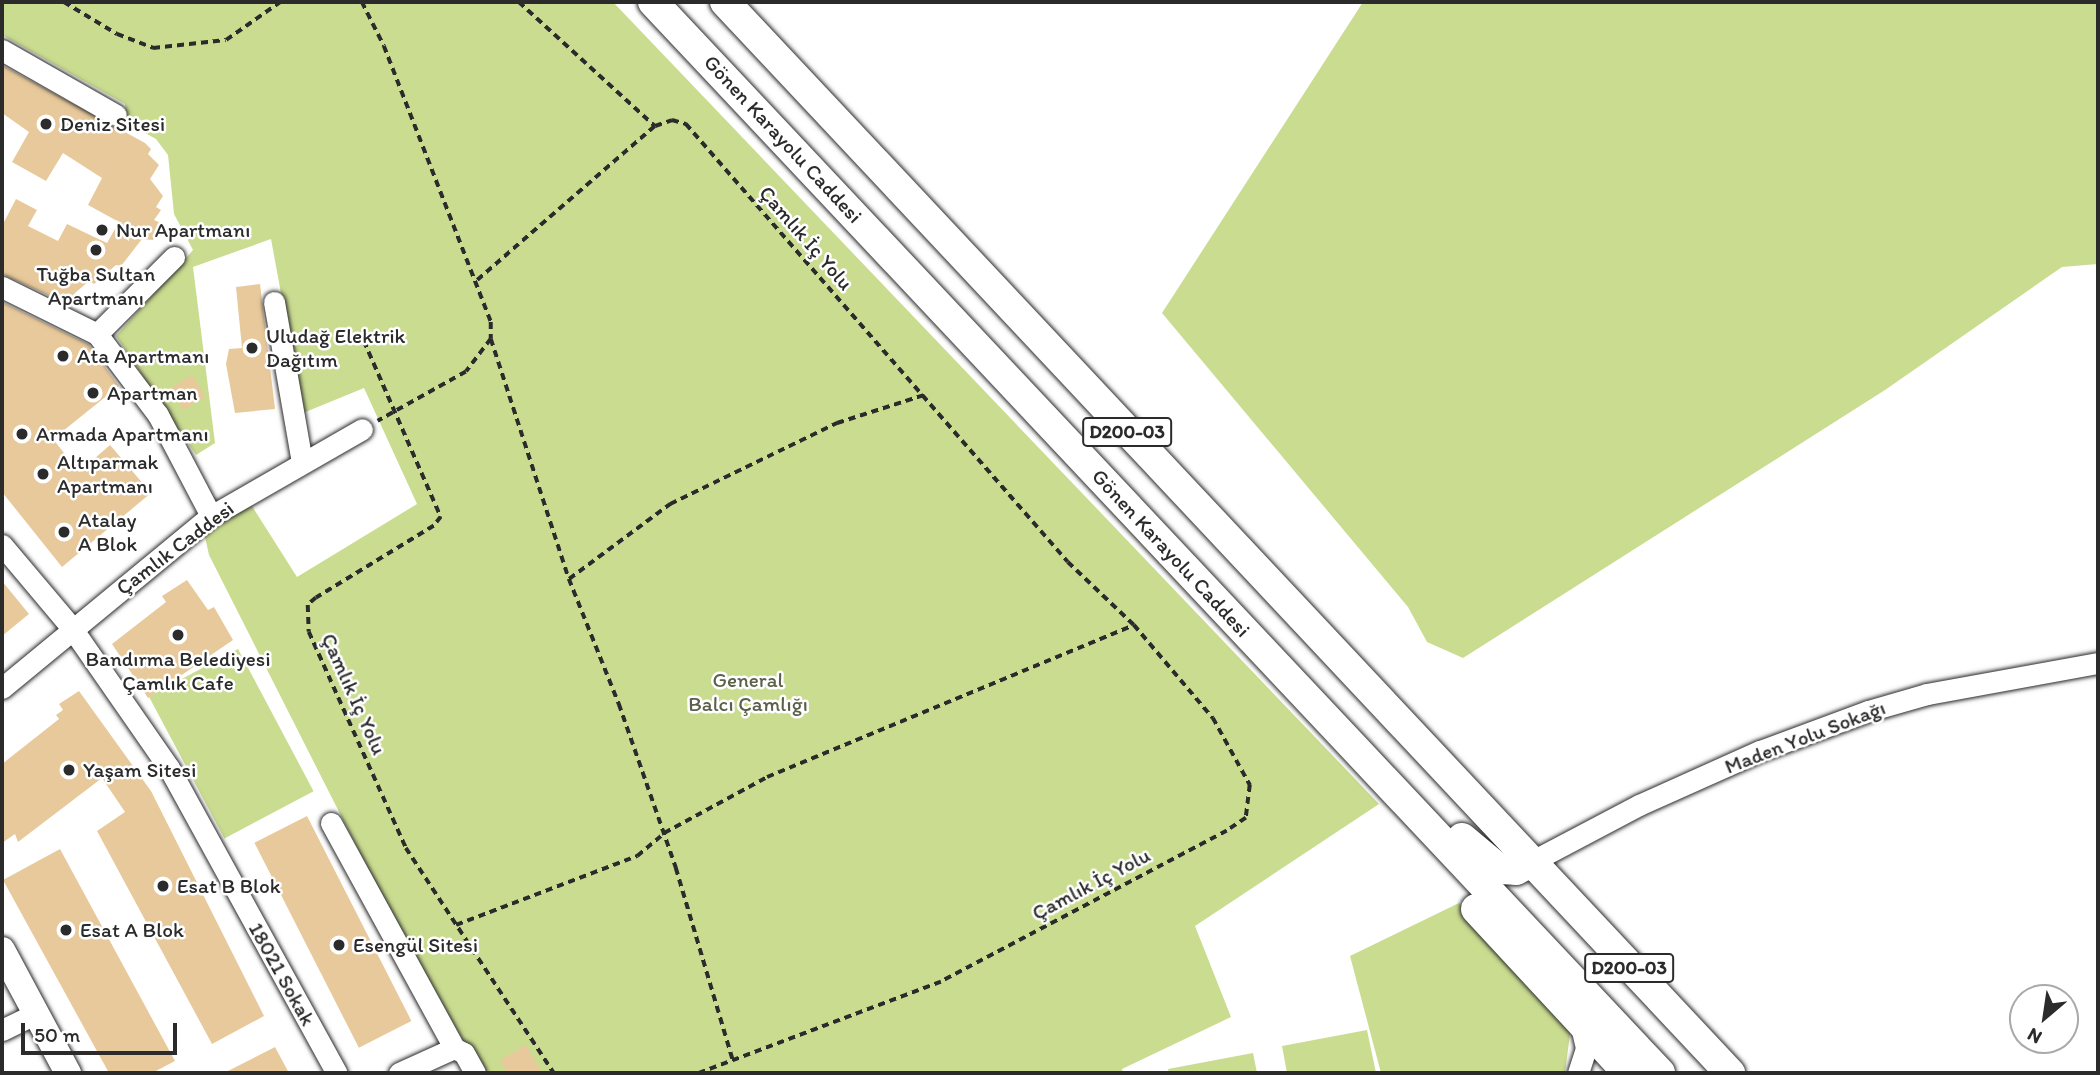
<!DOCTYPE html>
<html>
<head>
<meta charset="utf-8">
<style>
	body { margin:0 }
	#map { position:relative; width:2100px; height:1075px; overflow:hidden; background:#fff; font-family:Itim,sans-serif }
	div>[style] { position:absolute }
	.green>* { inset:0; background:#cadc90; transform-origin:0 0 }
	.building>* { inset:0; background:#e8c99b; transform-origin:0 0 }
	.path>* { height:3.5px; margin-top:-1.75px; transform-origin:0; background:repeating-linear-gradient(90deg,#2b2b2b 0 7px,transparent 0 12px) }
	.roads { filter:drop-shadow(0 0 2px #2b2b2b) drop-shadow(0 0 2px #2b2b2b) }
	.minor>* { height:21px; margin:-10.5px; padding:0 10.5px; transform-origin:10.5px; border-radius:10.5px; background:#fff }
	.major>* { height:26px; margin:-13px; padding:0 13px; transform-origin:13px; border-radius:13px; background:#fff }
	.highway>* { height:30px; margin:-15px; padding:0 15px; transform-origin:15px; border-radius:15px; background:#fff }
	.dots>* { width:19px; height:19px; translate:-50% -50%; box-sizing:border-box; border:4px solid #fff; border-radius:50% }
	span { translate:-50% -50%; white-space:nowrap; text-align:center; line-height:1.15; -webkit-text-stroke:5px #fff; paint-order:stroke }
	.shield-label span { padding:2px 5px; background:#fff; border:2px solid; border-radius:5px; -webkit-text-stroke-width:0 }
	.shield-label { font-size:19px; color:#2b2b2b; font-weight:700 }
	.poi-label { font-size:21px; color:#2b2b2b }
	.left { translate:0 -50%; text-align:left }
	.street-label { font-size:21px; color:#2b2b2b }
	.park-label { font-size:21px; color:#5b6049 }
	.frame { position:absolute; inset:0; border:4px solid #2b2b2b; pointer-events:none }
	.north { position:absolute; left:2009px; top:984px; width:70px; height:70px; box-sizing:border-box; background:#fff; border:2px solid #aaa; border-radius:50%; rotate:209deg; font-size:19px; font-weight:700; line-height:28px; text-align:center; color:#2b2b2b }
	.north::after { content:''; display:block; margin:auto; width:24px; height:32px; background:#2b2b2b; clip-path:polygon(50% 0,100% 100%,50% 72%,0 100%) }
	.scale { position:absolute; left:21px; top:1023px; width:156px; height:32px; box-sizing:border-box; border:4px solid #2b2b2b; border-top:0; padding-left:9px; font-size:21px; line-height:24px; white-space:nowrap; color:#2b2b2b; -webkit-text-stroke:5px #fff; paint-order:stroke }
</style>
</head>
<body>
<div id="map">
	<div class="green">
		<i style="clip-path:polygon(2px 2px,613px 2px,1379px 804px,1195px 926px,1231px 1017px,1122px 1069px,1123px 1073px,481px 1073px,372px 877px,209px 555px,205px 537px,210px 519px,252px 506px,297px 577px,417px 504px,364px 388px,303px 413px,271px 239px,193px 267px,215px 443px,196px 455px,116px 336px,193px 250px,174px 214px,168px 155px,156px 139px,127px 123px,125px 104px,2px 35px)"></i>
		<i style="clip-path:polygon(1363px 2px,2098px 2px,2098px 264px,2062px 267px,1885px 390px,1463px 658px,1427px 642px,1408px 607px,1162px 313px)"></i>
		<i style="left:238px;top:649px;width:161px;height:101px;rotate:62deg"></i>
		<i style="clip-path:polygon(1459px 903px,1571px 1026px,1565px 1073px,1381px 1073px,1350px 956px)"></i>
		<i style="clip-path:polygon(1367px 1030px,1376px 1073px,1287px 1073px,1282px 1046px)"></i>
		<i style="clip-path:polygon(1253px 1053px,1257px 1073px,1169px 1073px,1168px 1069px)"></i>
	</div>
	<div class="building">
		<i style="clip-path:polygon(2px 65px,145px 143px,151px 149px,148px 154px,159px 165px,150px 179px,163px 196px,156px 207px,161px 210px,154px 220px,161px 223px,153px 240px,142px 239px,121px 266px,116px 265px,94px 284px,89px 281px,75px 293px,69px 305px,2px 274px,2px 226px,16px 199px,37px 210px,28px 226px,58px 241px,67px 224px,107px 243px,119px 222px,88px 205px,102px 178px,63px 153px,46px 181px,12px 162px,29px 132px,2px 113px)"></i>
		<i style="clip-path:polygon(260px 284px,275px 409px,235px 413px,226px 364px,229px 349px,242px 348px,236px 287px)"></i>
		<i style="clip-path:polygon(2px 302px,88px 344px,119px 386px,53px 439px,79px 472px,110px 445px,151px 493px,62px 567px,2px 492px)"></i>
		<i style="left:192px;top:375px;width:25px;height:26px;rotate:58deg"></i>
		<i style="clip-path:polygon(187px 580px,208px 610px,214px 607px,233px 640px,148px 698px,112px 644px,166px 602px,162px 596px)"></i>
		<i style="clip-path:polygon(2px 581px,29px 614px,2px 636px)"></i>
		<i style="clip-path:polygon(79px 691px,151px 791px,264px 1016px,212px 1044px,97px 831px,125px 812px,102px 778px,18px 842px,15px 834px,2px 843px,2px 764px,59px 719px,56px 715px,63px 710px,59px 704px)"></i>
		<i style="left:307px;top:816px;width:230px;height:59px;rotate:63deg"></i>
		<i style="clip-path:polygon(60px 849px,175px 1061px,152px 1073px,109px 1073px,3px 880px)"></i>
		<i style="clip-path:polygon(526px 1045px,542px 1073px,507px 1073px,500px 1060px)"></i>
		<i style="clip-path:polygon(275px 1047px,289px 1073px,224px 1073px)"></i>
	</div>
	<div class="path">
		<i style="left:64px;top:2px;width:62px;rotate:31.1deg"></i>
		<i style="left:117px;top:34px;width:39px;rotate:21deg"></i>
		<i style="left:153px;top:48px;width:73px;rotate:-6.3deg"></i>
		<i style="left:226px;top:40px;width:66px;rotate:-35.1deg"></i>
		<i style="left:362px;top:2px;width:49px;rotate:63.4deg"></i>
		<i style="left:384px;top:46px;width:296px;rotate:68.8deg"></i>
		<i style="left:491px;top:322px;width:17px;rotate:90deg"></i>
		<i style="left:491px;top:339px;width:41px;rotate:127.1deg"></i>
		<i style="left:466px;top:372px;width:101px;rotate:150.9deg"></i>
		<i style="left:519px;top:2px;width:184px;rotate:42.4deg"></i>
		<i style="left:477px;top:280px;width:235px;rotate:-40.9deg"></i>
		<i style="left:655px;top:126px;width:18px;rotate:-19deg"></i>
		<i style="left:672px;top:120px;width:15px;rotate:16deg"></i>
		<i style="left:686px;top:124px;width:581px;rotate:48.91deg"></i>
		<i style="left:1068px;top:562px;width:91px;rotate:43.7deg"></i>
		<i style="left:1134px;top:625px;width:122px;rotate:49.7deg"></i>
		<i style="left:1213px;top:718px;width:77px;rotate:61.1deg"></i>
		<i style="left:1250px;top:785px;width:33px;rotate:97deg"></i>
		<i style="left:1246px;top:818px;width:23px;rotate:146deg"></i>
		<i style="left:1227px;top:831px;width:323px;rotate:152.2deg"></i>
		<i style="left:941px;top:982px;width:258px;rotate:159.3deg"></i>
		<i style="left:491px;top:339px;width:252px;rotate:72deg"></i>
		<i style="left:569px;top:579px;width:135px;rotate:68.2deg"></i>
		<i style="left:619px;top:704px;width:174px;rotate:70.8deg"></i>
		<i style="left:676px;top:868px;width:200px;rotate:73.5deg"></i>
		<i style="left:364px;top:341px;width:192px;rotate:66.4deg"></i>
		<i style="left:441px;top:517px;width:11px;rotate:128deg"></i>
		<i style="left:434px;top:526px;width:138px;rotate:148.6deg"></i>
		<i style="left:316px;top:598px;width:11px;rotate:139deg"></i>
		<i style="left:308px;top:605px;width:27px;rotate:88deg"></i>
		<i style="left:309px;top:632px;width:237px;rotate:65.8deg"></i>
		<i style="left:406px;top:848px;width:269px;rotate:56.7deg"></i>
		<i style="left:569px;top:579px;width:126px;rotate:-36.6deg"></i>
		<i style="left:670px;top:504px;width:186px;rotate:-25.9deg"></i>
		<i style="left:837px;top:423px;width:91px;rotate:-17.8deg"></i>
		<i style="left:456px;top:925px;width:194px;rotate:-20.9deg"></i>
		<i style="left:637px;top:856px;width:35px;rotate:-40deg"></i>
		<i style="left:664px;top:833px;width:117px;rotate:-28.5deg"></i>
		<i style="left:767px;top:777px;width:397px;rotate:-22.5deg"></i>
	</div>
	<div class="roads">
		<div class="minor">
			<i style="left:2px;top:50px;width:131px;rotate:29.7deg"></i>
			<i style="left:2px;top:287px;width:106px;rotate:26.3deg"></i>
			<i style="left:97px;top:334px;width:101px;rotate:53deg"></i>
			<i style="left:158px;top:415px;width:114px;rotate:62.3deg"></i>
			<i style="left:274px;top:302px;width:163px;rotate:80.1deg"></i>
			<i style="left:97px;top:334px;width:109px;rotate:-45deg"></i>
			<i style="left:2px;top:545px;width:107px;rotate:49.9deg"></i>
			<i style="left:71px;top:627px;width:172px;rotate:55.2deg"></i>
			<i style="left:169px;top:768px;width:348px;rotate:61.2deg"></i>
			<i style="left:2px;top:688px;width:271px;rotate:-39.5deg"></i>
			<i style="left:211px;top:516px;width:174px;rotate:-29.9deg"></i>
			<i style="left:331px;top:823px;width:256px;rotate:61.3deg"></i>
			<i style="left:454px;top:1048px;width:11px;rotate:27deg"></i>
			<i style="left:464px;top:1053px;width:23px;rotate:61deg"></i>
			<i style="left:1529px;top:863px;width:124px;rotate:-27.8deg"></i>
			<i style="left:1639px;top:805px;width:133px;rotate:-24.1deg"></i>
			<i style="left:1760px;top:751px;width:115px;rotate:-20.3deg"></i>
			<i style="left:1868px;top:711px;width:61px;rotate:-16.1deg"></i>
			<i style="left:1927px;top:694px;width:174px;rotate:-10.3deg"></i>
			<i style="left:2px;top:1030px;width:39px;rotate:-26deg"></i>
			<i style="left:399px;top:1073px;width:60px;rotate:-24.4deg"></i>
			<i style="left:1578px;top:1073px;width:26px;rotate:-72deg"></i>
			<i style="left:1586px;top:1048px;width:26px;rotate:-103deg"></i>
		</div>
		<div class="major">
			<i style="left:2px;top:950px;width:140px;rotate:61.8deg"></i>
		</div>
		<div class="highway">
			<i style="left:653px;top:2px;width:1470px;rotate:46.76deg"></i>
			<i style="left:725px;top:2px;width:1469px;rotate:46.82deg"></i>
			<i style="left:1462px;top:838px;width:48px;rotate:40deg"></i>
			<i style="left:1499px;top:869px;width:17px;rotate:3deg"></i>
			<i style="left:1516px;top:870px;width:15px;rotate:-28deg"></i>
			<i style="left:1476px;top:909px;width:224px;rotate:47.2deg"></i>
		</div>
	</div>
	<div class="dots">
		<i style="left:46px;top:124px;background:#2b2b2b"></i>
		<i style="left:102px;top:230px;background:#2b2b2b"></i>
		<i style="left:96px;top:250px;background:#2b2b2b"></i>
		<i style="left:252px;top:348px;background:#2b2b2b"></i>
		<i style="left:63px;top:356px;background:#2b2b2b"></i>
		<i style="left:93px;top:393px;background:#2b2b2b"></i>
		<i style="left:22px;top:434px;background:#2b2b2b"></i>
		<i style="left:43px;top:474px;background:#2b2b2b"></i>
		<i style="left:64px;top:532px;background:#2b2b2b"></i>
		<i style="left:178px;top:635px;background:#2b2b2b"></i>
		<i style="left:69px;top:770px;background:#2b2b2b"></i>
		<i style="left:163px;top:886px;background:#2b2b2b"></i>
		<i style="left:66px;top:930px;background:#2b2b2b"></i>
		<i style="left:339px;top:945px;background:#2b2b2b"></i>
	</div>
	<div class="shield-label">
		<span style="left:1127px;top:432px">D200-03</span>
		<span style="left:1629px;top:968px">D200-03</span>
	</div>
	<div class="poi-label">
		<span class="left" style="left:60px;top:124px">Deniz Sitesi</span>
		<span class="left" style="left:116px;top:230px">Nur Apartmanı</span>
		<span style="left:96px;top:286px">Tuğba Sultan<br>Apartmanı</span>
		<span class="left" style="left:266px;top:348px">Uludağ Elektrik<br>Dağıtım</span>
		<span class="left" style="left:77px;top:356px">Ata Apartmanı</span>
		<span class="left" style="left:107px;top:393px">Apartman</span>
		<span class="left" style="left:36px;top:434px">Armada Apartmanı</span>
		<span class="left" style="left:57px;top:474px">Altıparmak<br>Apartmanı</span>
		<span class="left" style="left:78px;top:532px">Atalay<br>A Blok</span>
		<span style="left:178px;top:671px">Bandırma Belediyesi<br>Çamlık Cafe</span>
		<span class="left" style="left:83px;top:770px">Yaşam Sitesi</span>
		<span class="left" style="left:177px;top:886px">Esat B Blok</span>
		<span class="left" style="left:80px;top:930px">Esat A Blok</span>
		<span class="left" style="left:353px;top:945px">Esengül Sitesi</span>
	</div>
	<div class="street-label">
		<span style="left:783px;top:139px;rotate:47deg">Gönen Karayolu Caddesi</span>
		<span style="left:806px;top:238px;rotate:49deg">Çamlık İç Yolu</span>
		<span style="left:175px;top:548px;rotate:-37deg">Çamlık Caddesi</span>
		<span style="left:1171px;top:553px;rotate:47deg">Gönen Karayolu Caddesi</span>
		<span style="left:354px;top:694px;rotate:66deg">Çamlık İç Yolu</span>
		<span style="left:1805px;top:737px;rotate:-21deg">Maden Yolu Sokağı</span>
		<span style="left:1091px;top:884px;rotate:-28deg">Çamlık İç Yolu</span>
		<span style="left:282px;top:974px;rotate:61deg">18021 Sokak</span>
	</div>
	<div class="park-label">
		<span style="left:748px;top:692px">General<br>Balcı Çamlığı</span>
	</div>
	<div class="frame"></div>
	<div class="north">N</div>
	<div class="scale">50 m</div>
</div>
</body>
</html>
